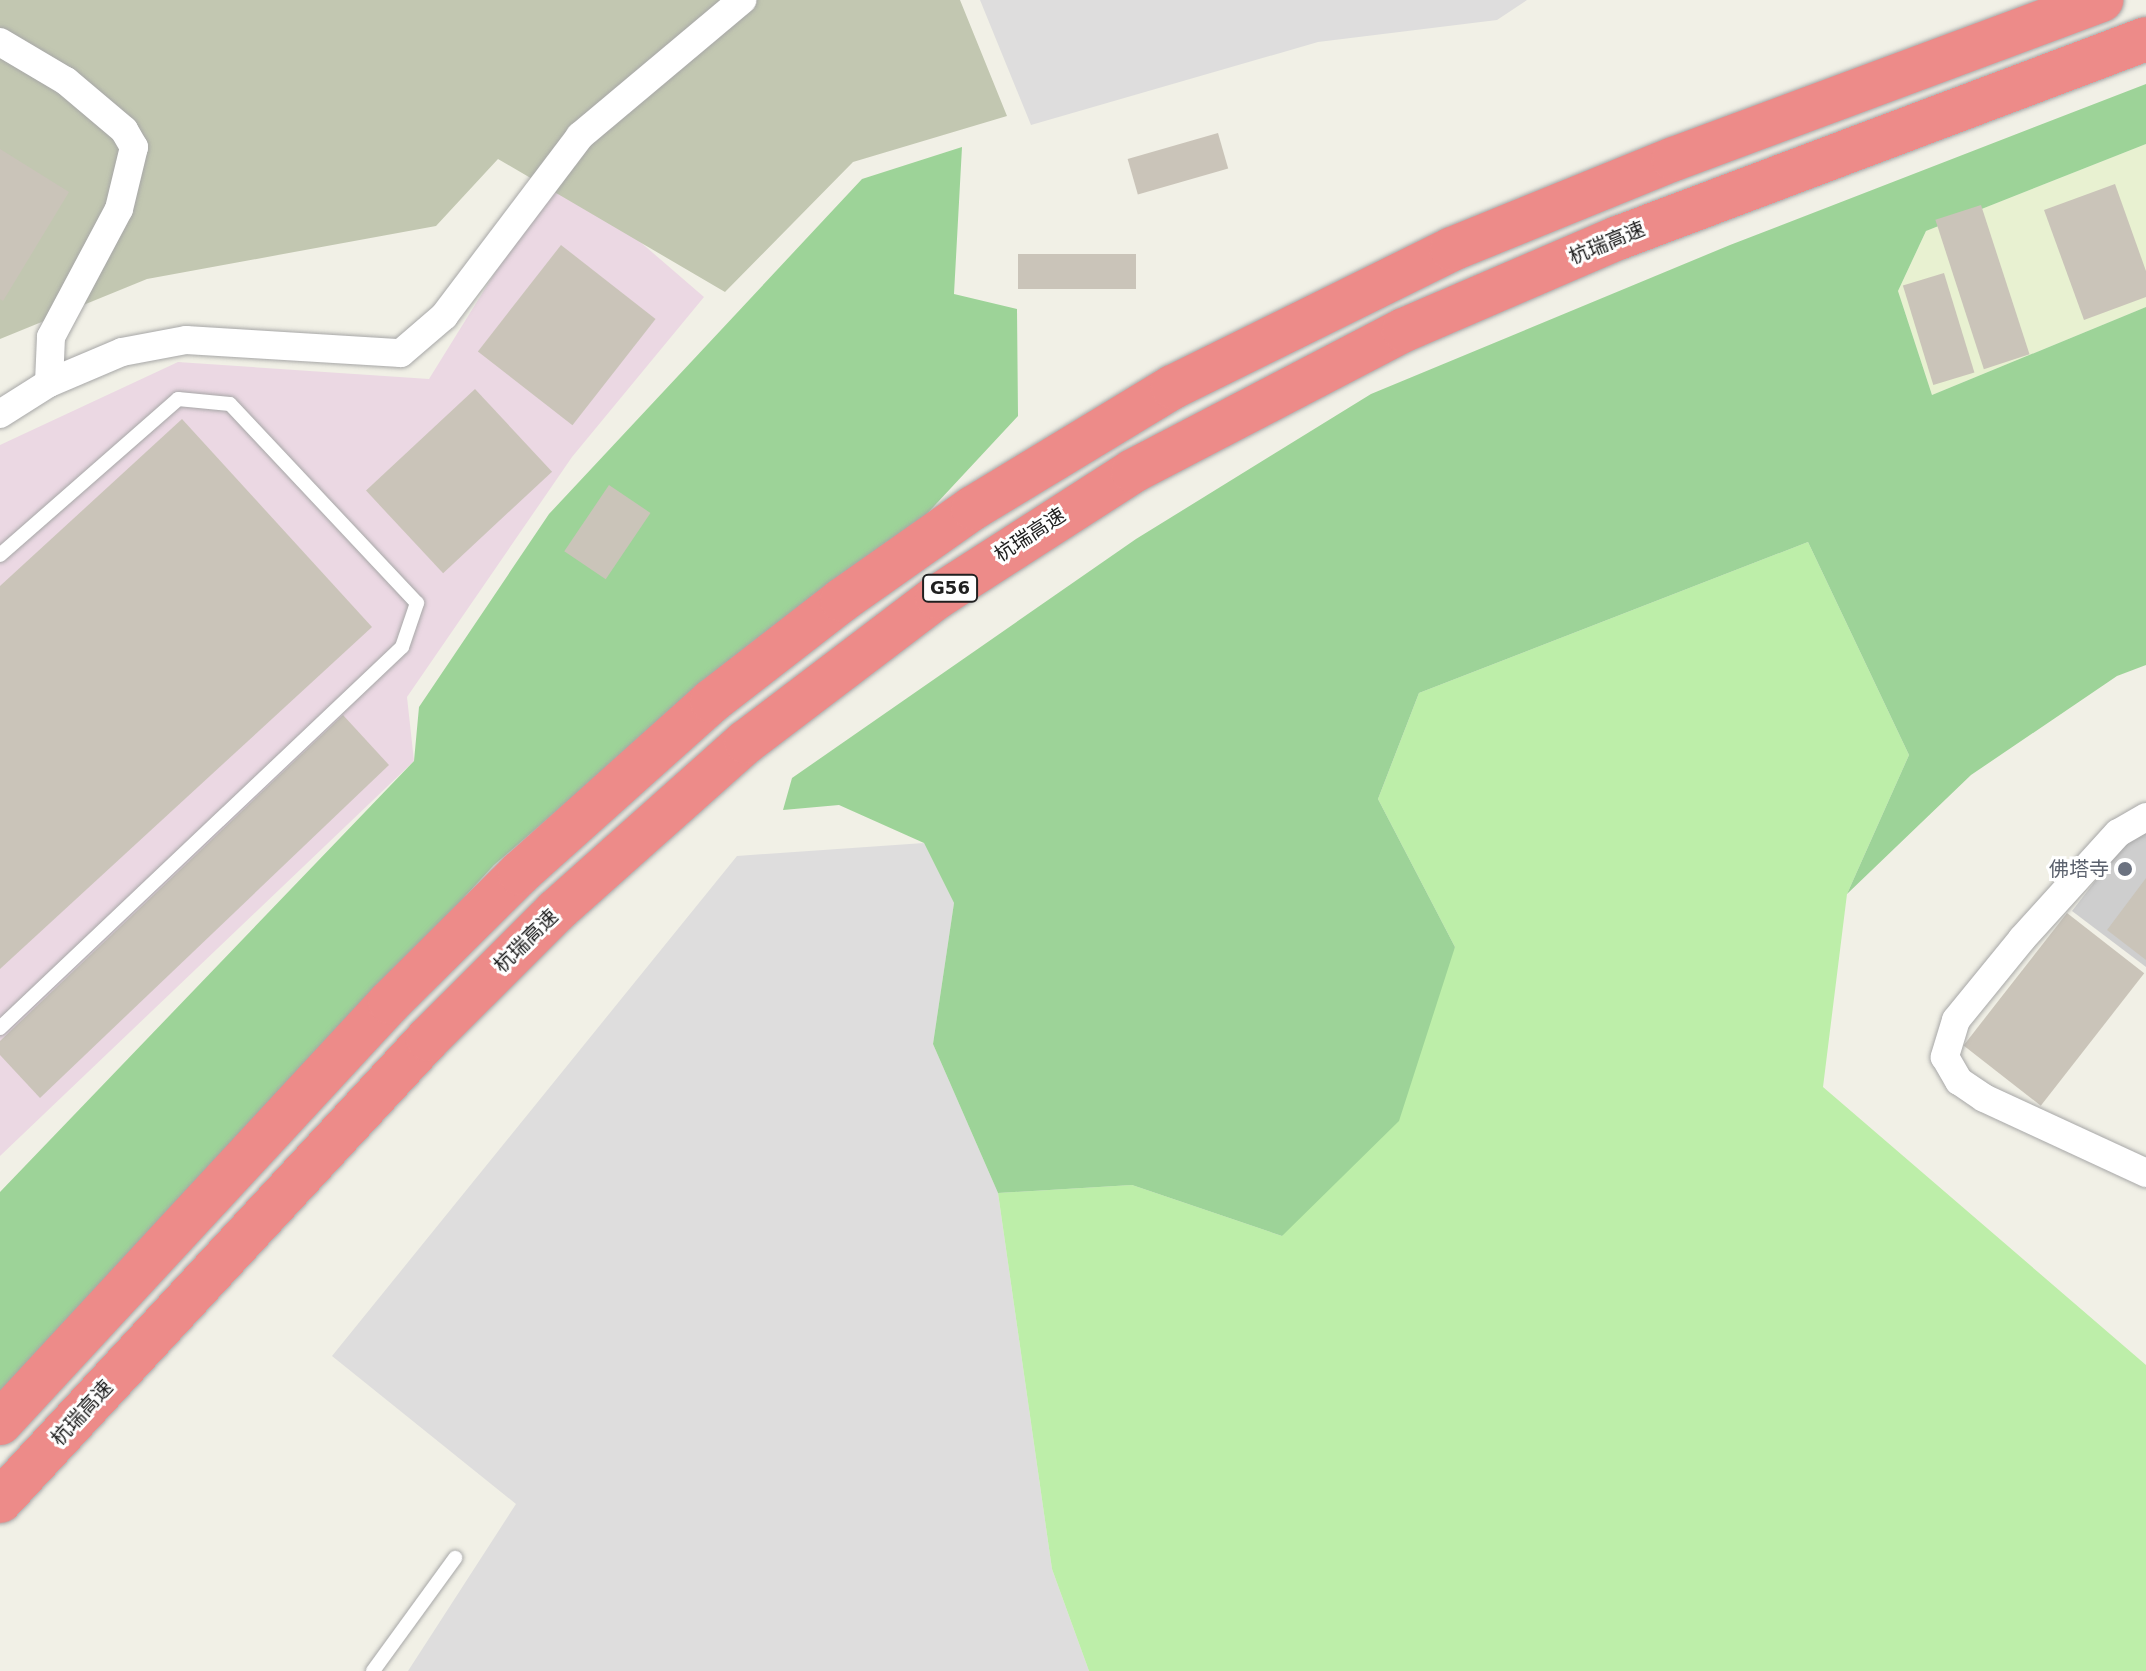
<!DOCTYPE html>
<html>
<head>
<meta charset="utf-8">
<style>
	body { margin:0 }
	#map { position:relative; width:2146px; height:1671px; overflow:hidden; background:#f1f0e6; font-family:"DejaVu Sans","Noto Sans SC",sans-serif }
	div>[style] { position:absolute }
	.residential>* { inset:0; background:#dedddd }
	.industrial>* { inset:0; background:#ebd8e3 }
	.religious>* { inset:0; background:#cecece }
	.construction>* { inset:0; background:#c2c7b1 }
	.farmland>* { inset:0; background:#e8f1d1 }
	.grass>* { inset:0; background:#bdeea9 }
	.forest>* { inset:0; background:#9dd398 }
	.building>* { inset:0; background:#cac4b9; transform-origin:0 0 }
	.roads { filter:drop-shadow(0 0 2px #a7a7a7) drop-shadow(0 0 2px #a7a7a7) }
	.lane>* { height:14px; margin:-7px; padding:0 7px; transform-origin:7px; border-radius:7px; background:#fff }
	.street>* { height:28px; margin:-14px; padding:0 14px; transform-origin:14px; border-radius:14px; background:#fff }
	.highway>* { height:44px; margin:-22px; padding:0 22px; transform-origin:22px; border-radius:22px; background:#ed8b89 }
	.dots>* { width:22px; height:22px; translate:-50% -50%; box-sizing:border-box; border:4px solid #fff; border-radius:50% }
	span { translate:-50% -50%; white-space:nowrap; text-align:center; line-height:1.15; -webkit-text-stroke:6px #fff; paint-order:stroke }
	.shield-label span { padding:2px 6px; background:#fff; border:2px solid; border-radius:6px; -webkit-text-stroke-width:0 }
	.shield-label { font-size:18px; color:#202020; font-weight:700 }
	.street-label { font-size:20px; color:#202020 }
	.worship-label { font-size:20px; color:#5b616d }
	.right { translate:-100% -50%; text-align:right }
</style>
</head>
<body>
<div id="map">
	<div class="residential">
		<i style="clip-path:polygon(980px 0,1527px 0,1497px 20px,1318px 42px,1031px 125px)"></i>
		<i style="clip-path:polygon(924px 843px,954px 903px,933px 1044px,998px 1193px,1052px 1569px,1089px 1671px,408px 1671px,516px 1504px,332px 1356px,737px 856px)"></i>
	</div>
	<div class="industrial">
		<i style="clip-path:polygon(558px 171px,704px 297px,572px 457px,407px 697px,414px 761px,0 1156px,0 445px,178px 362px,429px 379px)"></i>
	</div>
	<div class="religious">
		<i style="clip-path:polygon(2146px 826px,2146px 967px,2072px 911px,2137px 827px)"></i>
	</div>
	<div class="construction">
		<i style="clip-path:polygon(0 0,960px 0,1007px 116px,853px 162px,725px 292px,498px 159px,436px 226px,147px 279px,0 339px)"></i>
	</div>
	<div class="farmland">
		<i style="clip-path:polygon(2146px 144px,2146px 307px,1932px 395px,1898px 291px,1926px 231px)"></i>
	</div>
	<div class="grass">
		<i style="clip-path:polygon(1808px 542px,1909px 755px,1847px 894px,1823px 1087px,2146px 1365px,2146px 1671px,1089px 1671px,1052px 1569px,998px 1193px,1132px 1185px,1282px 1236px,1455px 947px,1378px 799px,1419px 693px)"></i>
	</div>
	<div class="forest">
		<i style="clip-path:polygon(2146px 84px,2146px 144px,1926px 231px,1898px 291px,1932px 395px,2146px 307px,2146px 665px,2117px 676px,1971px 775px,1847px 894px,1909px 755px,1808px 542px,1419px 693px,1378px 799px,1455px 947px,1399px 1121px,1282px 1236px,1132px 1185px,998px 1193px,933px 1044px,954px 903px,924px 843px,839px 805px,783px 810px,792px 778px,1136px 539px,1371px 394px,1730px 245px)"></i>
		<i style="clip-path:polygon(962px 147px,954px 294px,1017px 309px,1018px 416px,910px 532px,752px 642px,494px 865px,0 1398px,0 1192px,414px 761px,419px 707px,549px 514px,862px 179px)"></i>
	</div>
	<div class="building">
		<i style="left:1218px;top:133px;width:37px;height:94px;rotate:74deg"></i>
		<i style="clip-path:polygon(0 149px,69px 192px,3px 301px,0 299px)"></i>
		<i style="clip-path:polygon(2115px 184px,2146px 271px,2146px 297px,2084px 320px,2044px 210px)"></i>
		<i style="left:1981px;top:205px;width:157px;height:48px;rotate:72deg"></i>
		<i style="left:561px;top:245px;width:120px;height:135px;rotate:38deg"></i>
		<i style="left:1136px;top:254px;width:35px;height:118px;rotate:90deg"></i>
		<i style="left:1944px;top:273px;width:104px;height:43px;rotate:73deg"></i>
		<i style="left:475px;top:389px;width:113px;height:149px;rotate:47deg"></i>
		<i style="clip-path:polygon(182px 419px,372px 627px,0 969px,0 586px)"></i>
		<i style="left:609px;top:485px;width:50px;height:80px;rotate:34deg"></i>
		<i style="clip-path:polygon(343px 715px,389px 765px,40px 1098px,0 1055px,0 1041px)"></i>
		<i style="clip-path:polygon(2146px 878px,2146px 960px,2107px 930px)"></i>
		<i style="left:2067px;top:913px;width:98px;height:168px;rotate:38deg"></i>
	</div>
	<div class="roads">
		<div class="lane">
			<i style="left:0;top:555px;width:237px;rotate:-41.2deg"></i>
			<i style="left:178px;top:399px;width:52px;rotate:5.5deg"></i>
			<i style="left:230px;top:404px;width:273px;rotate:46.8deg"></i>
			<i style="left:417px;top:603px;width:46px;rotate:108.8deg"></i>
			<i style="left:402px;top:647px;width:554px;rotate:136.54deg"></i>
			<i style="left:373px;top:1671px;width:140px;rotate:-54deg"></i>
		</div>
		<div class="street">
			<i style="left:0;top:42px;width:77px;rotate:30.6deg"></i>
			<i style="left:66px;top:81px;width:76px;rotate:40.2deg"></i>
			<i style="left:124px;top:130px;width:20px;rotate:60deg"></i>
			<i style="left:134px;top:147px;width:64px;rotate:103.6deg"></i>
			<i style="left:119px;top:209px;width:145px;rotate:118deg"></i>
			<i style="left:51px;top:337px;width:46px;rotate:92.5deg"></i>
			<i style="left:0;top:414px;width:58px;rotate:-32.3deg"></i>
			<i style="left:49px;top:383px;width:79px;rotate:-23deg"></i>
			<i style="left:122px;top:352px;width:65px;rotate:-10.6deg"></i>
			<i style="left:186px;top:340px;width:215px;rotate:3.5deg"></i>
			<i style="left:401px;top:353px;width:57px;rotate:-40.7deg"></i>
			<i style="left:444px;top:316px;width:226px;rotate:-52.9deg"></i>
			<i style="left:580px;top:136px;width:212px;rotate:-40deg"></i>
			<i style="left:2146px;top:817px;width:32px;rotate:150deg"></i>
			<i style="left:2118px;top:833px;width:143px;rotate:132.2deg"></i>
			<i style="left:2022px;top:939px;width:104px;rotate:129.2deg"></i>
			<i style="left:1956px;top:1020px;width:39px;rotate:107deg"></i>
			<i style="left:1945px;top:1057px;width:28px;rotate:60deg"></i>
			<i style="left:1959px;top:1081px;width:30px;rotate:34deg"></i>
			<i style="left:1984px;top:1098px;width:179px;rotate:24.8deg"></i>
		</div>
		<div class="highway">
			<i style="left:0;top:1423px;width:574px;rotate:-47.19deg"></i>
			<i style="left:390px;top:1002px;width:183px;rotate:-44.8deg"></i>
			<i style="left:520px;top:873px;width:258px;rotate:-41.9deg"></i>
			<i style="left:712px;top:701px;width:165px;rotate:-37.8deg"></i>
			<i style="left:842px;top:600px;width:160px;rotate:-35.1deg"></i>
			<i style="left:973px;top:508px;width:234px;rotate:-31.2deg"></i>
			<i style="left:1173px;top:387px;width:311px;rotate:-26.3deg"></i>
			<i style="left:1452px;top:249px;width:240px;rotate:-22.1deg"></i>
			<i style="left:1674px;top:159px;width:456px;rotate:-20.4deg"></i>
			<i style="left:0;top:1501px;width:630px;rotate:-47.19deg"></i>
			<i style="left:428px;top:1039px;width:181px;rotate:-45deg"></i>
			<i style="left:556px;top:911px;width:254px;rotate:-41.7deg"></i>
			<i style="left:746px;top:742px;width:240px;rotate:-37.2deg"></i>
			<i style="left:937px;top:597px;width:233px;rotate:-32.7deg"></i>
			<i style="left:1133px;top:471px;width:305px;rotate:-27.5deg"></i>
			<i style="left:1404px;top:330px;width:233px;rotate:-23.3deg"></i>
			<i style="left:1618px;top:238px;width:564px;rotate:-20.65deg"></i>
		</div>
	</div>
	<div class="dots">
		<i style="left:2125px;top:869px;background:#6b7280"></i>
	</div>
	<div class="shield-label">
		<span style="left:950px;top:588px">G56</span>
	</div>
	<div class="street-label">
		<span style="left:1607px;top:243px;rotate:-22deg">杭瑞高速</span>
		<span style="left:1030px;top:535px;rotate:-33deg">杭瑞高速</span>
		<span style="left:526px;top:941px;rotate:-44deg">杭瑞高速</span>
		<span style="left:82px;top:1413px;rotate:-47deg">杭瑞高速</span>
	</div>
	<div class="worship-label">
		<span class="right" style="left:2109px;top:869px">佛塔寺</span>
	</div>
</div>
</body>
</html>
